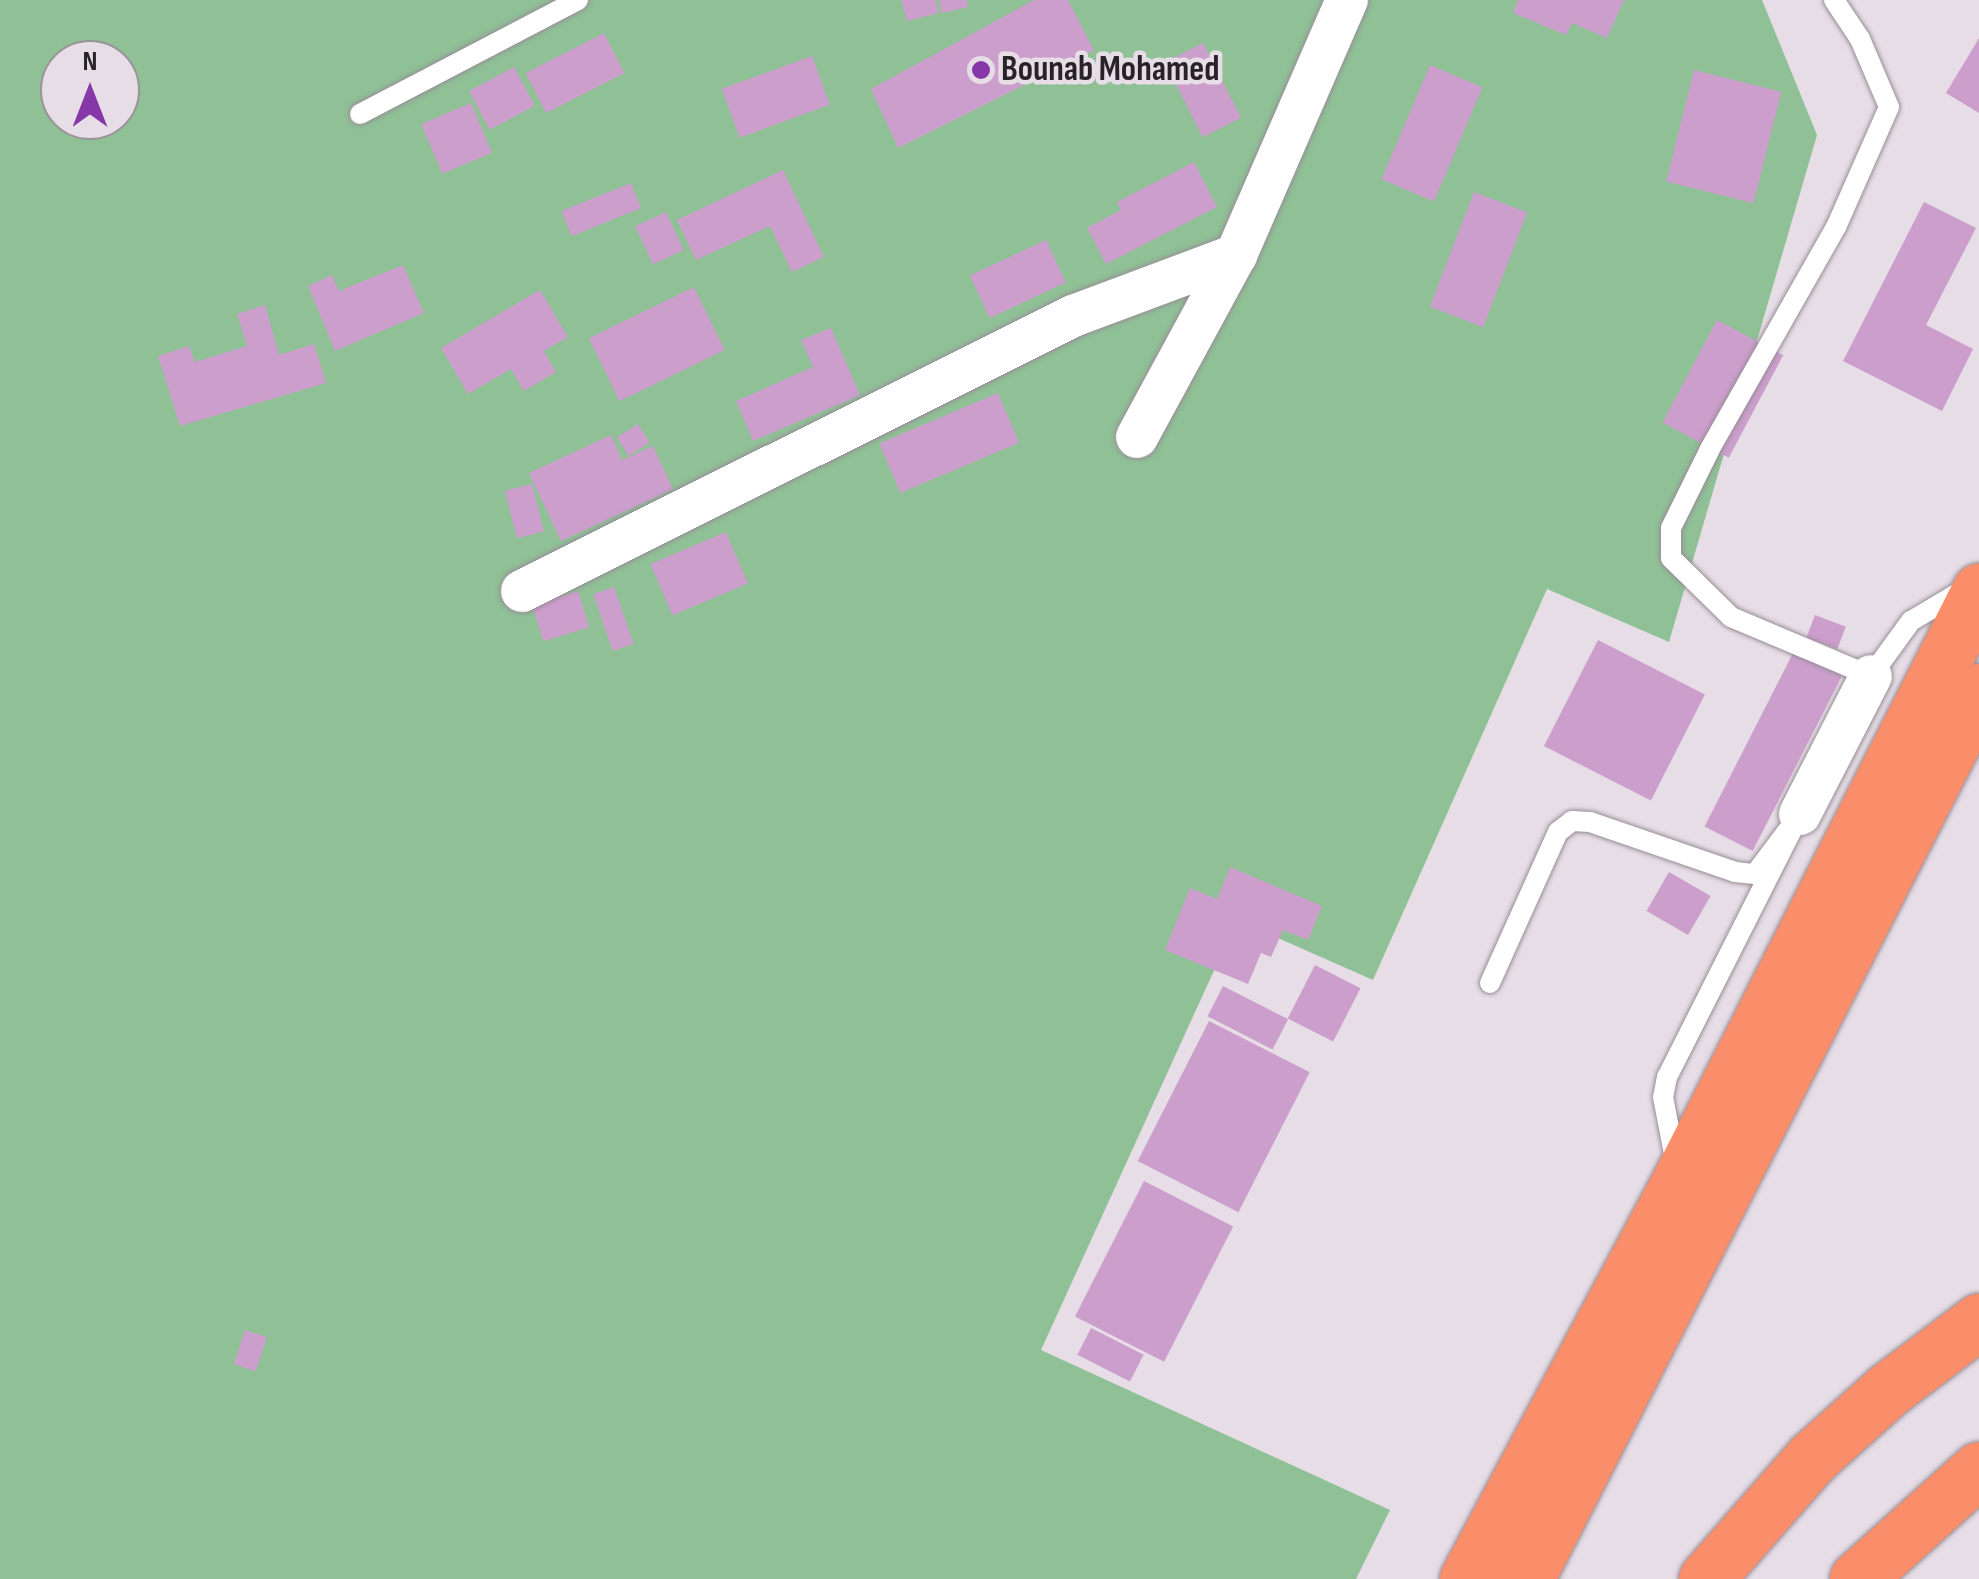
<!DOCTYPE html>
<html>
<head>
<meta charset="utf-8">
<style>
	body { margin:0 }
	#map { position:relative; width:1979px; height:1579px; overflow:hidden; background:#e6dde6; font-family:"Sofia Sans Condensed",sans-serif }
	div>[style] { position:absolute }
	.green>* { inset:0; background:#8fc096 }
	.building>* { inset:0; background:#cc9ecc; transform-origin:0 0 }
	.roads { filter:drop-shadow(0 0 2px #978d96) drop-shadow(0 0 2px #978d96) }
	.lane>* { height:20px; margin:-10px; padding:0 10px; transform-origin:10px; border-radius:10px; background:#fff }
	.street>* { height:42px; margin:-21px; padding:0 21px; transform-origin:21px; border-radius:21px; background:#fff }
	.highway>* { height:55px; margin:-27.5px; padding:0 27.5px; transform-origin:27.5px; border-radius:27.5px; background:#fb8e6a }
	.dots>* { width:28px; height:28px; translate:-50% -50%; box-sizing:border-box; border:5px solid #e6dde6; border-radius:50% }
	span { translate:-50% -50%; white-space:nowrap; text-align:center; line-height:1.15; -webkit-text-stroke:9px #e6dde6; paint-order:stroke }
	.poi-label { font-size:35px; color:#272327; font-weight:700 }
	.left { translate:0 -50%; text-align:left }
	.north { position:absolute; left:40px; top:40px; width:100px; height:100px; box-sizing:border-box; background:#e6dde6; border:2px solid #9a939a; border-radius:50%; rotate:0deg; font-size:28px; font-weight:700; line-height:40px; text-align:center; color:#272327 }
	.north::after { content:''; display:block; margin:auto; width:35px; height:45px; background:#8738a8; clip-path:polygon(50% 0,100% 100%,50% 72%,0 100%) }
</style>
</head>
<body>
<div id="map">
	<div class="green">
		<i style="clip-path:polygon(evenodd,0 0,1762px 0,1817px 135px,1669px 642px,1547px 589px,1373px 980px,1237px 920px,1041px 1350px,1390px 1510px,1356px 1579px,0 1579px,0 0,60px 60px,120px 60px,120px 120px,60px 120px,60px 60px)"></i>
	</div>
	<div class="building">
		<i style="clip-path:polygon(901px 0,935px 0,939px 13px,907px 21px)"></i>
		<i style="clip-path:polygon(939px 0,967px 0,968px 7px,942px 13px)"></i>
		<i style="clip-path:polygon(1034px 0,1068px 0,1094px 50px,898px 148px,871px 89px)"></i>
		<i style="clip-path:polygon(1518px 0,1624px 0,1607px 38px,1572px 23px,1566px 35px,1513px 13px)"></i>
		<i style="left:604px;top:33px;width:45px;height:88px;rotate:63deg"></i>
		<i style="clip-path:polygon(1979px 38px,1979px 113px,1946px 93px)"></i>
		<i style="left:1203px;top:43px;width:84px;height:43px;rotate:63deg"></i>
		<i style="left:812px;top:56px;width:52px;height:96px;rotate:70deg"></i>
		<i style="left:1430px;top:65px;width:57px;height:124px;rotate:23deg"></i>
		<i style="left:514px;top:67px;width:44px;height:51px;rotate:62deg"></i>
		<i style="left:1694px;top:70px;width:90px;height:115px;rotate:14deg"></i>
		<i style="left:471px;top:103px;width:54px;height:54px;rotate:67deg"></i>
		<i style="clip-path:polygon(1194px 162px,1217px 207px,1106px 264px,1087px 228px,1121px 210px,1117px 202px)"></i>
		<i style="clip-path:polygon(783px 170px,824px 257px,792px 272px,770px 226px,696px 260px,677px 220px)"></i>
		<i style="left:631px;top:183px;width:27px;height:75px;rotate:68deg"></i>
		<i style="left:1474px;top:192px;width:57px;height:123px;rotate:21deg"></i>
		<i style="clip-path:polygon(1924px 202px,1976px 228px,1926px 325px,1973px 349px,1942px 411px,1843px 361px)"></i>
		<i style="left:666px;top:212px;width:42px;height:34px;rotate:65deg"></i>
		<i style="left:1046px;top:240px;width:47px;height:84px;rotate:65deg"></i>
		<i style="clip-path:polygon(403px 265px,424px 313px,335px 351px,308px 286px,332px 275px,339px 291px)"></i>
		<i style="left:694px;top:287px;width:70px;height:117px;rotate:64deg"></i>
		<i style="clip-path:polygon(540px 290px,568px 337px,544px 351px,556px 372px,524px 391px,511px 369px,468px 394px,441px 348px)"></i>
		<i style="clip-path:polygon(265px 305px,279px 355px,314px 344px,326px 383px,180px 426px,158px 356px,189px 346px,195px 362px,247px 346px,237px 314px)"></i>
		<i style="left:1717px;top:320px;width:75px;height:116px;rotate:28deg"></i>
		<i style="clip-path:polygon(831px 328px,860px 395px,753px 441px,736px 401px,813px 367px,801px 340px)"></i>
		<i style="left:998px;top:393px;width:54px;height:129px;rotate:67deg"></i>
		<i style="left:638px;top:424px;width:22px;height:25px;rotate:58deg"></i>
		<i style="clip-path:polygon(611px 435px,622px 460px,653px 446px,673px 489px,561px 541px,529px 473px)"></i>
		<i style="left:532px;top:484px;width:49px;height:28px;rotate:76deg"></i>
		<i style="left:726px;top:532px;width:56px;height:82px;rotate:67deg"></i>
		<i style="left:614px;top:587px;width:60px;height:22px;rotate:71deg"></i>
		<i style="left:578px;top:591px;width:38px;height:48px;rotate:73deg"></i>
		<i style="left:1815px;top:615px;width:33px;height:24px;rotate:21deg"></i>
		<i style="left:1598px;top:640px;width:120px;height:119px;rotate:27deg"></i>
		<i style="left:1794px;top:651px;width:54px;height:197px;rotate:27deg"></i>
		<i style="clip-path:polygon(1230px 867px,1322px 906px,1308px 940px,1283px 930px,1271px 957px,1261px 953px,1248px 984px,1165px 950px,1190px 888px,1217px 899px)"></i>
		<i style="left:1669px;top:872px;width:48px;height:45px;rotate:30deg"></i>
		<i style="left:1315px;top:965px;width:51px;height:60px;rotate:27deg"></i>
		<i style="left:1223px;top:986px;width:73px;height:34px;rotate:27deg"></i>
		<i style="left:1209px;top:1021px;width:113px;height:157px;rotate:27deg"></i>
		<i style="left:1144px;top:1181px;width:100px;height:152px;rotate:27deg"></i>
		<i style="left:1091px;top:1328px;width:59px;height:30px;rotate:27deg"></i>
		<i style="left:245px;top:1330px;width:23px;height:36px;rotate:18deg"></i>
	</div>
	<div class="roads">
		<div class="lane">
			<i style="left:1834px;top:0;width:47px;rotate:56.3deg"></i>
			<i style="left:1860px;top:39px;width:74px;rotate:66.9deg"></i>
			<i style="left:1889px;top:107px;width:131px;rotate:113.8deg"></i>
			<i style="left:1836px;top:227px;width:255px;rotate:119.6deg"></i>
			<i style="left:1710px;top:449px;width:88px;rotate:116.3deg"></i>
			<i style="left:1671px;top:528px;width:30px;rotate:90deg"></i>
			<i style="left:1671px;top:558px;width:84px;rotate:44.5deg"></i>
			<i style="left:1731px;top:617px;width:152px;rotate:22.9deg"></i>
			<i style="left:1871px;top:676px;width:68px;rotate:-54deg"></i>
			<i style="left:1911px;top:621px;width:63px;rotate:-30.7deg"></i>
			<i style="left:360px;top:114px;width:246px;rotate:-27.6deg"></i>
			<i style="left:1490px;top:983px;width:166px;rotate:-65.8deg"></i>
			<i style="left:1558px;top:832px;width:18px;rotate:-38deg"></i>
			<i style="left:1572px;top:821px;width:18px;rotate:3deg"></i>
			<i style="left:1590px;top:822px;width:153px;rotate:19deg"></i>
			<i style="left:1735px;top:872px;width:20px;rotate:6deg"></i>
			<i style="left:1755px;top:874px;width:75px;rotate:-53.1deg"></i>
			<i style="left:1800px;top:814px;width:295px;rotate:116.8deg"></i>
			<i style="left:1667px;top:1077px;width:20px;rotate:101deg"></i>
			<i style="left:1663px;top:1097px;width:63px;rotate:79deg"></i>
		</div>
		<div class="street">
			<i style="left:1137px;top:437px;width:207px;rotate:-61.5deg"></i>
			<i style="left:1236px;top:255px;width:278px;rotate:-66.5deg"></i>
			<i style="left:522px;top:591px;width:616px;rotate:-26.52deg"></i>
			<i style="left:1073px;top:316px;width:174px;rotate:-20.5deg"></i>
			<i style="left:1800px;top:814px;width:155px;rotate:-62.8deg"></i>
		</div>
		<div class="highway">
			<i style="left:1467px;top:1579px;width:452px;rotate:-61.9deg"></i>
			<i style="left:1680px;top:1180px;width:661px;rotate:-63.09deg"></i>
			<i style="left:1526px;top:1579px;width:997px;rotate:-62.97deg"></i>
			<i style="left:1706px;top:1579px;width:161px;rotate:-48.8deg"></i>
			<i style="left:1812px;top:1458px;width:103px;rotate:-41.9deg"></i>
			<i style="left:1889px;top:1389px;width:113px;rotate:-37.1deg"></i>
			<i style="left:1857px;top:1579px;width:164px;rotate:-42deg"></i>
		</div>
	</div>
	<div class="dots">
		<i style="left:981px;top:70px;background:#8738a8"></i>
	</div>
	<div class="poi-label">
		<span class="left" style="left:1001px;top:70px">Bounab Mohamed</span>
	</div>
	<div class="north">N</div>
</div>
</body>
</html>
